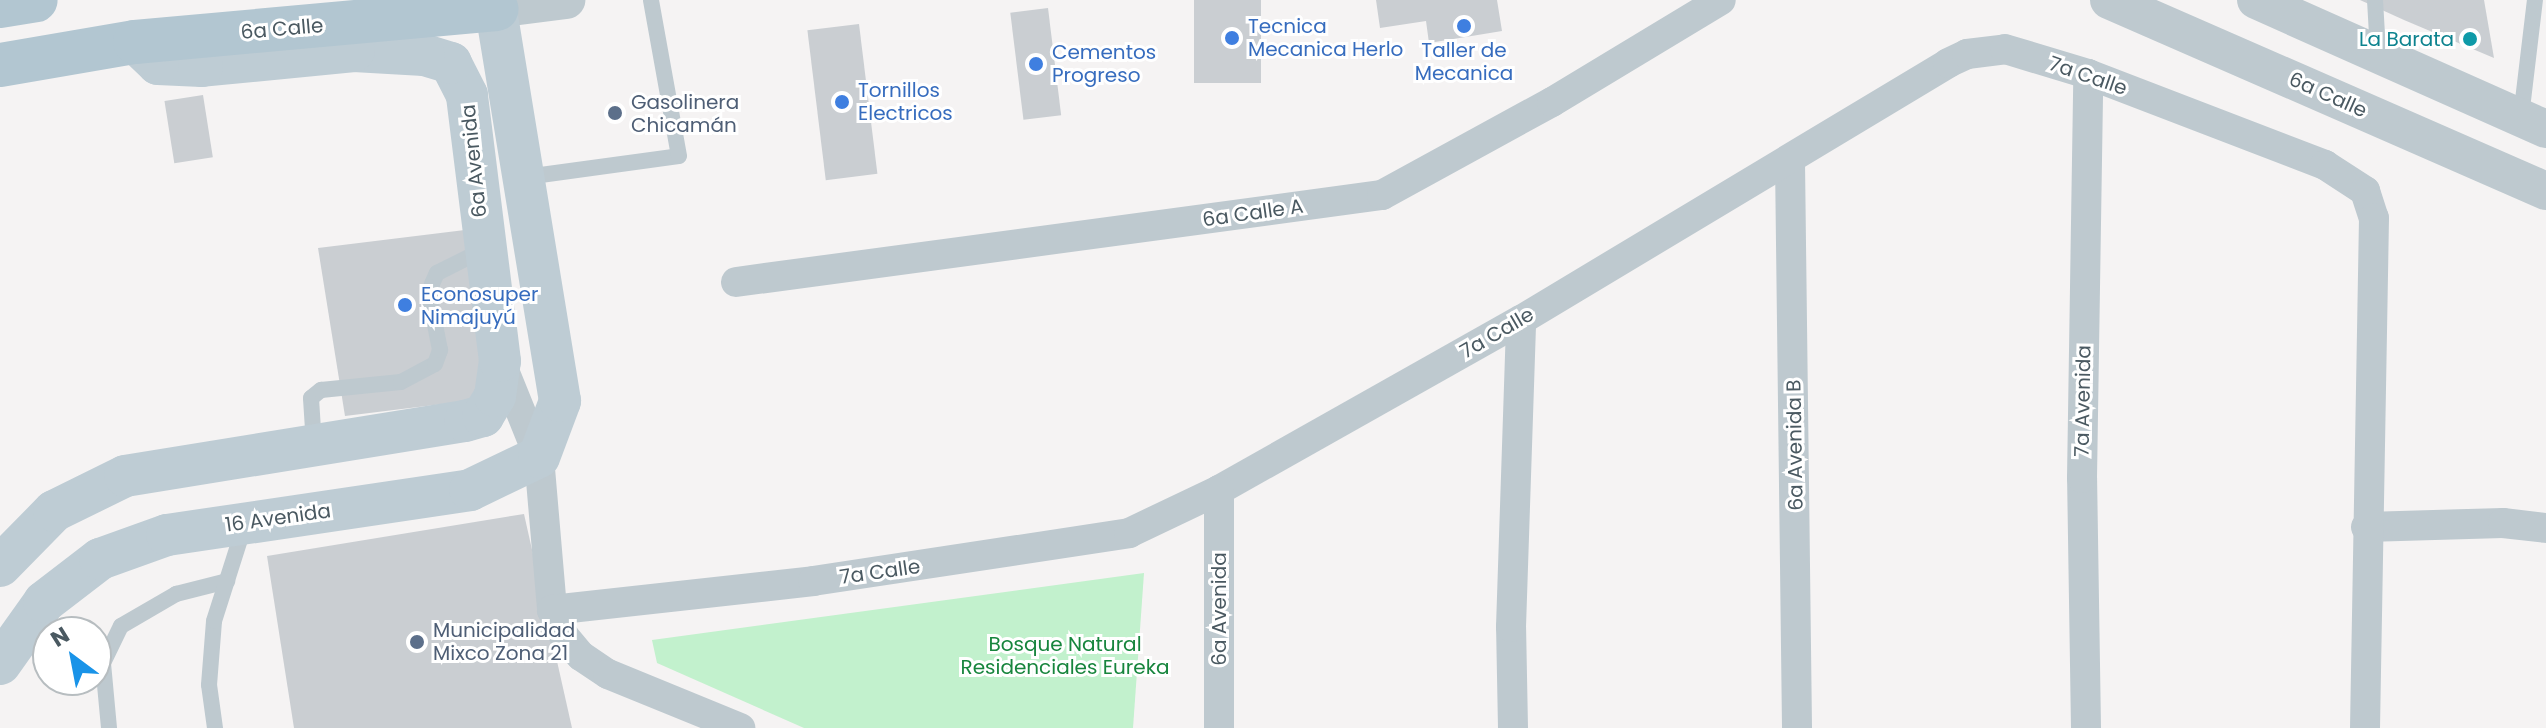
<!DOCTYPE html>
<html>
<head>
<meta charset="utf-8">
<style>
	body { margin:0 }
	#map { position:relative; width:2546px; height:728px; overflow:hidden; background:#f5f3f3; font-family:Poppins,sans-serif }
	div>[style] { position:absolute }
	.green>* { inset:0; background:#c2f1cd }
	.building>* { inset:0; background:#caced2; transform-origin:0 0 }
	.service>* { height:16px; margin:-8px; padding:0 8px; transform-origin:8px; border-radius:8px; background:#bec9cf }
	.minor>* { height:30px; margin:-15px; padding:0 15px; transform-origin:15px; border-radius:15px; background:#bec9cf }
	.tertiary>* { height:38px; margin:-19px; padding:0 19px; transform-origin:19px; border-radius:19px; background:#bec9cf }
	.secondary>* { height:42px; margin:-21px; padding:0 21px; transform-origin:21px; border-radius:21px; background:#beccd4 }
	.primary>* { height:44px; margin:-22px; padding:0 22px; transform-origin:22px; border-radius:22px; background:#b2c6d1 }
	.dots>* { width:22px; height:22px; translate:-50% -50%; box-sizing:border-box; border:4px solid #fff; border-radius:50% }
	span { translate:-50% -50%; white-space:nowrap; text-align:center; line-height:1.15; -webkit-text-stroke:6px #fff; paint-order:stroke }
	.shop-label { font-size:20px; color:#366cbe }
	.left { translate:0 -50%; text-align:left }
	.street-label { font-size:20px; color:#4a5961 }
	.culture-label { font-size:20px; color:#0d838f }
	.right { translate:-100% -50%; text-align:right }
	.service-label { font-size:20px; color:#4e5e75 }
	.park-label { font-size:20px; color:#17853d }
	.north { position:absolute; left:32px; top:616px; width:80px; height:80px; box-sizing:border-box; background:#fff; border:2px solid #b7bdc0; border-radius:50%; rotate:328deg; font-size:22px; font-weight:700; line-height:32px; text-align:center; color:#4a5961 }
	.north::after { content:''; display:block; margin:auto; width:28px; height:36px; background:#1993e8; clip-path:polygon(50% 0,100% 100%,50% 72%,0 100%) }
</style>
</head>
<body>
<div id="map">
	<div class="green">
		<i style="clip-path:polygon(1144px 573px,1133px 728px,804px 728px,657px 663px,652px 640px)"></i>
	</div>
	<div class="building">
		<i style="left:1194px;top:0;width:67px;height:83px"></i>
		<i style="clip-path:polygon(1376px 0,1497px 0,1502px 31px,1429px 43px,1426px 21px,1380px 28px)"></i>
		<i style="clip-path:polygon(2360px 0,2484px 0,2494px 58px,2404px 20px)"></i>
		<i style="left:1048px;top:8px;width:108px;height:38px;rotate:83deg"></i>
		<i style="left:859px;top:24px;width:151px;height:52px;rotate:83deg"></i>
		<i style="left:203px;top:95px;width:63px;height:39px;rotate:81deg"></i>
		<i style="clip-path:polygon(473px 229px,491px 362px,475px 400px,345px 416px,318px 248px)"></i>
		<i style="clip-path:polygon(524px 514px,572px 728px,294px 728px,267px 556px)"></i>
	</div>
	<div class="service">
		<i style="left:2375px;top:0;width:52px;rotate:86.7deg"></i>
		<i style="left:2521px;top:117px;width:118px;rotate:-83.2deg"></i>
		<i style="left:526px;top:177px;width:154px;rotate:-7.8deg"></i>
		<i style="left:679px;top:156px;width:158px;rotate:-100.2deg"></i>
		<i style="left:314px;top:445px;width:47px;rotate:-93.7deg"></i>
		<i style="left:311px;top:398px;width:13px;rotate:-39deg"></i>
		<i style="left:321px;top:390px;width:80px;rotate:-5.7deg"></i>
		<i style="left:401px;top:382px;width:38px;rotate:-28deg"></i>
		<i style="left:435px;top:364px;width:15px;rotate:-70deg"></i>
		<i style="left:440px;top:350px;width:52px;rotate:-101.1deg"></i>
		<i style="left:430px;top:299px;width:15px;rotate:-82deg"></i>
		<i style="left:432px;top:284px;width:12px;rotate:-66deg"></i>
		<i style="left:437px;top:273px;width:51px;rotate:-26.6deg"></i>
		<i style="left:109px;top:728px;width:65px;rotate:-95.3deg"></i>
		<i style="left:103px;top:663px;width:41px;rotate:-64.1deg"></i>
		<i style="left:121px;top:626px;width:64px;rotate:-30.2deg"></i>
		<i style="left:176px;top:594px;width:53px;rotate:-14.3deg"></i>
		<i style="left:215px;top:728px;width:43px;rotate:-97.9deg"></i>
		<i style="left:209px;top:685px;width:64px;rotate:-85.5deg"></i>
		<i style="left:214px;top:621px;width:99px;rotate:-72.3deg"></i>
	</div>
	<div class="minor">
		<i style="left:1790px;top:162px;width:566px;rotate:89.29deg"></i>
		<i style="left:736px;top:282px;width:652px;rotate:-7.67deg"></i>
		<i style="left:1382px;top:195px;width:194px;rotate:-28.7deg"></i>
		<i style="left:1552px;top:102px;width:197px;rotate:-31.1deg"></i>
		<i style="left:501px;top:363px;width:101px;rotate:68deg"></i>
		<i style="left:539px;top:457px;width:154px;rotate:85.1deg"></i>
		<i style="left:552px;top:610px;width:29px;rotate:65deg"></i>
		<i style="left:564px;top:636px;width:26px;rotate:50deg"></i>
		<i style="left:581px;top:656px;width:32px;rotate:34deg"></i>
		<i style="left:608px;top:674px;width:143px;rotate:22.2deg"></i>
		<i style="left:2366px;top:527px;width:137px;rotate:-1.7deg"></i>
		<i style="left:2503px;top:523px;width:43px;rotate:6.6deg"></i>
		<i style="left:552px;top:610px;width:263px;rotate:-6.3deg"></i>
		<i style="left:813px;top:581px;width:320px;rotate:-8.6deg"></i>
		<i style="left:1129px;top:533px;width:100px;rotate:-25.5deg"></i>
		<i style="left:1219px;top:490px;width:347px;rotate:-29.4deg"></i>
		<i style="left:1521px;top:320px;width:498px;rotate:-31deg"></i>
		<i style="left:1948px;top:63px;width:21px;rotate:-25deg"></i>
		<i style="left:1967px;top:54px;width:38px;rotate:-7deg"></i>
		<i style="left:2005px;top:49px;width:87px;rotate:16.8deg"></i>
		<i style="left:2088px;top:74px;width:254px;rotate:21deg"></i>
		<i style="left:2325px;top:165px;width:48px;rotate:33deg"></i>
		<i style="left:2365px;top:191px;width:28px;rotate:72deg"></i>
		<i style="left:2374px;top:218px;width:510px;rotate:91.01deg"></i>
		<i style="left:1219px;top:728px;width:238px;rotate:-90deg"></i>
		<i style="left:1513px;top:728px;width:101px;rotate:-91.1deg"></i>
		<i style="left:1511px;top:627px;width:307px;rotate:-88.1deg"></i>
		<i style="left:2086px;top:728px;width:250px;rotate:-90.9deg"></i>
		<i style="left:2082px;top:478px;width:404px;rotate:-89.1deg"></i>
	</div>
	<div class="tertiary">
		<i style="left:2109px;top:0;width:477px;rotate:23.6deg"></i>
		<i style="left:2256px;top:0;width:317px;rotate:24deg"></i>
		<i style="left:496px;top:9px;width:71px;rotate:-7.3deg"></i>
	</div>
	<div class="secondary">
		<i style="left:0;top:566px;width:77px;rotate:-45.5deg"></i>
		<i style="left:54px;top:511px;width:79px;rotate:-26.2deg"></i>
		<i style="left:125px;top:476px;width:344px;rotate:-9.2deg"></i>
		<i style="left:465px;top:421px;width:19px;rotate:-16deg"></i>
		<i style="left:483px;top:416px;width:23px;rotate:-59deg"></i>
		<i style="left:495px;top:396px;width:35px;rotate:-82deg"></i>
		<i style="left:500px;top:361px;width:268px;rotate:-97.1deg"></i>
		<i style="left:467px;top:95px;width:36px;rotate:-117deg"></i>
		<i style="left:451px;top:63px;width:28px;rotate:-163deg"></i>
		<i style="left:424px;top:55px;width:70px;rotate:-176.7deg"></i>
		<i style="left:354px;top:51px;width:153px;rotate:174.4deg"></i>
		<i style="left:202px;top:66px;width:44px;rotate:-177.4deg"></i>
		<i style="left:158px;top:64px;width:32px;rotate:-136deg"></i>
		<i style="left:0;top:664px;width:76px;rotate:-54.6deg"></i>
		<i style="left:44px;top:602px;width:71px;rotate:-37.5deg"></i>
		<i style="left:100px;top:559px;width:71px;rotate:-19.7deg"></i>
		<i style="left:167px;top:535px;width:306px;rotate:-8.4deg"></i>
		<i style="left:470px;top:490px;width:76px;rotate:-25.6deg"></i>
		<i style="left:539px;top:457px;width:60px;rotate:-69.4deg"></i>
		<i style="left:560px;top:401px;width:397px;rotate:-99.3deg"></i>
		<i style="left:496px;top:9px;width:18px;rotate:-151deg"></i>
	</div>
	<div class="primary">
		<i style="left:0;top:6px;width:36px;rotate:-9deg"></i>
		<i style="left:0;top:65px;width:137px;rotate:-9.7deg"></i>
		<i style="left:135px;top:42px;width:363px;rotate:-5.2deg"></i>
	</div>
	<div class="dots">
		<i style="left:1464px;top:26px;background:#3f7fe0"></i>
		<i style="left:1232px;top:38px;background:#3f7fe0"></i>
		<i style="left:2470px;top:39px;background:#0f9aa8"></i>
		<i style="left:1036px;top:64px;background:#3f7fe0"></i>
		<i style="left:842px;top:102px;background:#3f7fe0"></i>
		<i style="left:615px;top:113px;background:#5c6f8a"></i>
		<i style="left:405px;top:305px;background:#3f7fe0"></i>
		<i style="left:417px;top:642px;background:#5c6f8a"></i>
	</div>
	<div class="shop-label">
		<span class="left" style="left:1248px;top:38px">Tecnica<br>Mecanica Herlo</span>
		<span style="left:1464px;top:62px">Taller de<br>Mecanica</span>
		<span class="left" style="left:1052px;top:64px">Cementos<br>Progreso</span>
		<span class="left" style="left:858px;top:102px">Tornillos<br>Electricos</span>
		<span class="left" style="left:421px;top:306px">Econosuper<br>Nimajuyú</span>
	</div>
	<div class="street-label">
		<span style="left:282px;top:29px;rotate:-5deg">6a Calle</span>
		<span style="left:2088px;top:76px;rotate:19deg">7a Calle</span>
		<span style="left:2328px;top:95px;rotate:24deg">6a Calle</span>
		<span style="left:474px;top:161px;rotate:-96deg">6a Avenida</span>
		<span style="left:1253px;top:213px;rotate:-8deg">6a Calle A</span>
		<span style="left:1497px;top:333px;rotate:-30deg">7a Calle</span>
		<span style="left:2083px;top:401px;rotate:-89deg">7a Avenida</span>
		<span style="left:1795px;top:445px;rotate:-91deg">6a Avenida B</span>
		<span style="left:278px;top:518px;rotate:-8deg">16 Avenida</span>
		<span style="left:880px;top:572px;rotate:-8deg">7a Calle</span>
		<span style="left:1219px;top:609px;rotate:-90deg">6a Avenida</span>
	</div>
	<div class="culture-label">
		<span class="right" style="left:2454px;top:39px">La Barata</span>
	</div>
	<div class="service-label">
		<span class="left" style="left:631px;top:114px">Gasolinera<br>Chicamán</span>
		<span class="left" style="left:433px;top:642px">Municipalidad<br>Mixco Zona 21</span>
	</div>
	<div class="park-label">
		<span style="left:1065px;top:656px">Bosque Natural<br>Residenciales Eureka</span>
	</div>
	<div class="north">N</div>
</div>
</body>
</html>
